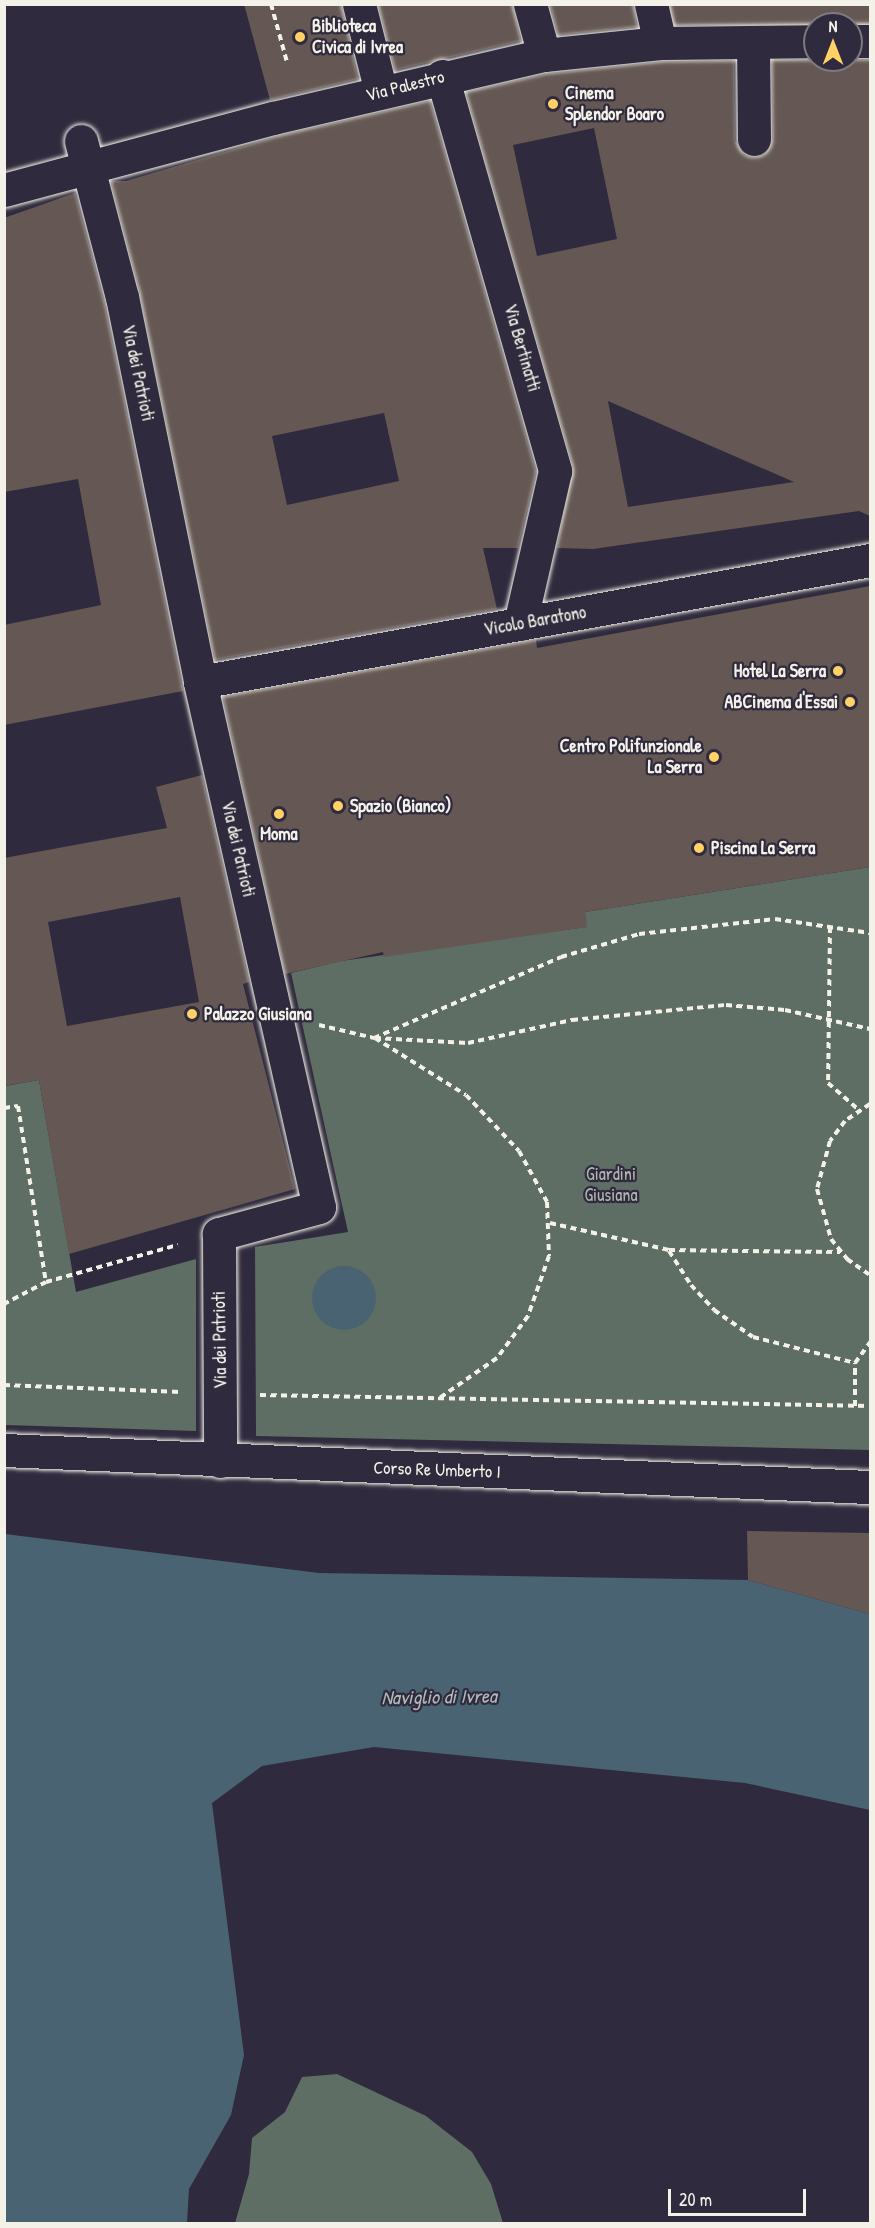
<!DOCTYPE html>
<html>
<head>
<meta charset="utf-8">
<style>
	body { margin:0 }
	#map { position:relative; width:875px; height:2228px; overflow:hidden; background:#2f2a3d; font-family:"Patrick Hand",sans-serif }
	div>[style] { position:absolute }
	.green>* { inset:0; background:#5e6e65 }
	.water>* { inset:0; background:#4a6372 }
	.round { border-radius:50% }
	.building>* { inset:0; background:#655854; transform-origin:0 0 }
	.path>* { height:4px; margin-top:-2px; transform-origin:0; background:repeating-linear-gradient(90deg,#f4f1e8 0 6px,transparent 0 10.5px) }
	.roads { filter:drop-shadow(0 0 2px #f4f1e8) drop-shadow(0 0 2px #f4f1e8) }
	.minor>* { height:33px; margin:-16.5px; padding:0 16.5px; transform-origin:16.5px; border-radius:16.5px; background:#2f2a3d }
	.major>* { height:33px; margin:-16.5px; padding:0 16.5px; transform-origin:16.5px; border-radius:16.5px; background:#2f2a3d }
	.dots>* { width:16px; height:16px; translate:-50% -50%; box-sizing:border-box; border:3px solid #2f2a3d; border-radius:50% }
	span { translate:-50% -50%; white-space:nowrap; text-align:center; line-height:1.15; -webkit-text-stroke:4.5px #2f2a3d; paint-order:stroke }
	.poi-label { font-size:18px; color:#f4f1e8; font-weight:700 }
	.left { translate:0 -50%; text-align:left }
	.right { translate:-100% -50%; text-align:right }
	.street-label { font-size:18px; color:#f4f1e8 }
	.park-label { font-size:18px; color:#b0b6ad }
	.water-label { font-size:20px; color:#b0b8b9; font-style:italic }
	.frame { position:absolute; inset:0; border:6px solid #f4f1e8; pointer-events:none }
	.north { position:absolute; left:803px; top:12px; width:60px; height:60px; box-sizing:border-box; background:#2f2a3d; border:2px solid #7e7a81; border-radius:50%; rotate:0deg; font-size:16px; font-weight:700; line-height:24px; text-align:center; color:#f4f1e8 }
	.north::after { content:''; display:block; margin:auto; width:21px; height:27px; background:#ffd166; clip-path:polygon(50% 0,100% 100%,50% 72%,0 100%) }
	.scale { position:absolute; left:668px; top:2189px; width:138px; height:27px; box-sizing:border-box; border:3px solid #f4f1e8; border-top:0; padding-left:8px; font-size:18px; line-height:21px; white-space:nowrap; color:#f4f1e8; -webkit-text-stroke:4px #2f2a3d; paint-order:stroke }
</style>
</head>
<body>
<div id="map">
	<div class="green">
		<i style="clip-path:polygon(870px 867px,870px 1450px,256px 1436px,255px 1247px,348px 1232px,291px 973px,341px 961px,586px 927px,585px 912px)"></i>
		<i style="clip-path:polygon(39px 1080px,76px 1292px,196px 1259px,196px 1431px,5px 1425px,5px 1086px)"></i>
		<i style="clip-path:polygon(337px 2074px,426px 2116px,472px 2152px,491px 2184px,503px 2223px,235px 2223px,249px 2174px,252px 2138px,285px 2112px,302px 2077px)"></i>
	</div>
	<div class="water">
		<i class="round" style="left:312px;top:1266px;width:64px;height:64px"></i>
		<i style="clip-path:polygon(5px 1534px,319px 1573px,748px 1580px,870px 1614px,870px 1810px,745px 1783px,374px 1747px,262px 1766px,212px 1803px,244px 2055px,231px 2115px,189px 2189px,187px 2223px,5px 2224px)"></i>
	</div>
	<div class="building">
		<i style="clip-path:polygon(244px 4px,341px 4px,358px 79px,270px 100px)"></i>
		<i style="clip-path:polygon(378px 4px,512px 4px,521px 41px,395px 70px)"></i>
		<i style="clip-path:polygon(550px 4px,633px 4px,637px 27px,558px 35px)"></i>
		<i style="left:670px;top:4px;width:200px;height:21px"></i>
		<i style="clip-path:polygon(evenodd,772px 60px,870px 60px,870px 516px,859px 511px,593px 549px,557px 548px,573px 466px,466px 92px,547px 74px,661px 62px,734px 61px,735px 140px,744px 155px,755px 158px,764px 155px,773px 139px,772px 60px,594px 128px,617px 239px,537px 256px,513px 145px,594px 128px,772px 60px,608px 401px,794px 482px,628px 507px,608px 401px)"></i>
		<i style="clip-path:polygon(evenodd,430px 101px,536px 472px,518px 548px,483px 548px,497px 609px,215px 660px,140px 293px,111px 181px,126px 181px,279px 136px,430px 101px,384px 413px,399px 481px,287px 505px,272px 436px,384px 413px)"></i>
		<i style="clip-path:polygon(75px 193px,104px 301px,183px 691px,4px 725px,4px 625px,101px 605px,78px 479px,4px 492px,4px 218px)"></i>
		<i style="clip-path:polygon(870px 586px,870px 867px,585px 912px,587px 927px,384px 957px,383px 952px,285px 974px,223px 697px,536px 640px,537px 648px)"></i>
		<i style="clip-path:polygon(evenodd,202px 775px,249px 982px,243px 984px,295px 1189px,69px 1254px,39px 1080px,4px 1086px,4px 858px,167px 828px,156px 787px,202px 775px,180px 897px,199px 1002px,67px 1026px,48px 922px,180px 897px)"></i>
		<i style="clip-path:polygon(747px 1531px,870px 1533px,870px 1614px,748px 1580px)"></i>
	</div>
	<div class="path">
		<i style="left:271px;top:4px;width:60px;rotate:74.6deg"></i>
		<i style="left:830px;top:927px;width:156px;rotate:90.7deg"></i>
		<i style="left:828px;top:1083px;width:41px;rotate:41.1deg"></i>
		<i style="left:319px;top:1025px;width:57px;rotate:13.3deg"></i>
		<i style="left:374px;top:1038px;width:204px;rotate:-23.4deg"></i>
		<i style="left:561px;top:957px;width:81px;rotate:-16.4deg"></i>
		<i style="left:639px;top:934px;width:137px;rotate:-6.3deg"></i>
		<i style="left:775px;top:919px;width:96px;rotate:8.4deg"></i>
		<i style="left:375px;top:1038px;width:93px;rotate:3.1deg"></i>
		<i style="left:468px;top:1043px;width:107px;rotate:-12.5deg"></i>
		<i style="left:572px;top:1020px;width:155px;rotate:-5.6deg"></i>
		<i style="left:726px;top:1005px;width:59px;rotate:4.8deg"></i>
		<i style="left:785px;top:1010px;width:87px;rotate:12.6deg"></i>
		<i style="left:375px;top:1038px;width:107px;rotate:32.1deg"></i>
		<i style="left:466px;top:1095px;width:77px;rotate:46.6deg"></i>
		<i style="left:519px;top:1151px;width:58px;rotate:61.2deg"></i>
		<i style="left:547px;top:1202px;width:54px;rotate:87.9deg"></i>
		<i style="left:549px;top:1256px;width:64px;rotate:109.3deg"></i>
		<i style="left:528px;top:1316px;width:52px;rotate:126.4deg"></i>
		<i style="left:497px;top:1358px;width:72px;rotate:145.2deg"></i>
		<i style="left:870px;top:1104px;width:30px;rotate:146deg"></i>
		<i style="left:845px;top:1121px;width:25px;rotate:127deg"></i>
		<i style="left:830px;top:1141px;width:50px;rotate:105.2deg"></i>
		<i style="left:817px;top:1189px;width:52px;rotate:74.4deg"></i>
		<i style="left:831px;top:1239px;width:26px;rotate:51deg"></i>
		<i style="left:847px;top:1259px;width:28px;rotate:35deg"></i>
		<i style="left:4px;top:1108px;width:14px;rotate:-8deg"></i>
		<i style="left:18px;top:1106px;width:178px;rotate:81deg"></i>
		<i style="left:46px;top:1282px;width:47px;rotate:152.4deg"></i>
		<i style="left:550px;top:1223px;width:122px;rotate:12.8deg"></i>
		<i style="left:669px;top:1250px;width:171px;rotate:0.7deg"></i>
		<i style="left:669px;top:1251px;width:40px;rotate:57.1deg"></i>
		<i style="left:691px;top:1285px;width:34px;rotate:47deg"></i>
		<i style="left:714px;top:1310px;width:47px;rotate:34.7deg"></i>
		<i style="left:753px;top:1337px;width:105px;rotate:14.3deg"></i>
		<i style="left:46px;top:1282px;width:137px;rotate:-15.7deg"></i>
		<i style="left:4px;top:1385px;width:177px;rotate:2.3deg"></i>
		<i style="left:260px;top:1395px;width:610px;rotate:1.03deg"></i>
		<i style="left:855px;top:1406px;width:43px;rotate:-90deg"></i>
		<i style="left:855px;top:1363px;width:26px;rotate:-54deg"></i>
	</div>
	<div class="roads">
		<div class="minor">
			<i style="left:359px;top:4px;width:91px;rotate:76deg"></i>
			<i style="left:530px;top:4px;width:53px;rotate:74.6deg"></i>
			<i style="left:651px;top:4px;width:40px;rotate:77deg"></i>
			<i style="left:851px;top:41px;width:19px"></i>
			<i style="left:753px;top:42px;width:97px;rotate:89.4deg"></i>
			<i style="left:442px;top:76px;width:411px;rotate:74deg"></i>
			<i style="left:555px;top:471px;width:157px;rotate:102.9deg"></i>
			<i style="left:81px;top:141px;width:161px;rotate:75.3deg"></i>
			<i style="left:122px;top:297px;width:393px;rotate:78.5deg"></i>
			<i style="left:200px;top:682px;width:538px;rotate:77.23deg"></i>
			<i style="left:319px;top:1207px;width:104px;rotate:164.9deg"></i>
			<i style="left:219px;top:1234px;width:227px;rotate:89.7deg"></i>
			<i style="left:4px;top:190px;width:278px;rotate:-15deg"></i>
			<i style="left:273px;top:118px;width:278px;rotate:-13.1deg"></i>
			<i style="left:544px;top:55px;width:117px;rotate:-5.9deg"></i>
			<i style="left:660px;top:43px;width:155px;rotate:-0.7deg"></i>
			<i style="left:200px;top:682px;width:681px;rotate:-10.32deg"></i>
		</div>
		<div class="major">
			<i style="left:4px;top:1450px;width:867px;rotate:2.45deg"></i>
		</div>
	</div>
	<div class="dots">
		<i style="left:300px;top:37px;background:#ffd166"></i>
		<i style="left:553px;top:104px;background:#ffd166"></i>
		<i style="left:838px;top:671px;background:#ffd166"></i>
		<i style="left:850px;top:702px;background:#ffd166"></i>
		<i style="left:714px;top:757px;background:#ffd166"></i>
		<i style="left:338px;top:806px;background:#ffd166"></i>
		<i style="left:279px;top:814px;background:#ffd166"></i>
		<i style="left:699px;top:848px;background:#ffd166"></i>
		<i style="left:192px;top:1014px;background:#ffd166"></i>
	</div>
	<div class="poi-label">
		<span class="left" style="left:312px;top:37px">Biblioteca<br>Civica di Ivrea</span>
		<span class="left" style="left:565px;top:104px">Cinema<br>Splendor Boaro</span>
		<span class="right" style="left:826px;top:671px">Hotel La Serra</span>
		<span class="right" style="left:838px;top:702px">ABCinema d'Essai</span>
		<span class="right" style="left:702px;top:757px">Centro Polifunzionale<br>La Serra</span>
		<span class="left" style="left:350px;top:806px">Spazio (Bianco)</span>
		<span style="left:279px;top:834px">Moma</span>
		<span class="left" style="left:711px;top:848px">Piscina La Serra</span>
		<span class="left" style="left:204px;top:1014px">Palazzo Giusiana</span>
	</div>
	<div class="street-label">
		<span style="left:405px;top:86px;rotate:-14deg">Via Palestro</span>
		<span style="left:522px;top:348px;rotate:74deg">Via Bertinatti</span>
		<span style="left:138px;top:373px;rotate:78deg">Via dei Patrioti</span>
		<span style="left:535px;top:621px;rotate:-10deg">Vicolo Baratono</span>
		<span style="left:238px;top:849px;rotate:77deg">Via dei Patrioti</span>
		<span style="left:220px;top:1340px;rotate:-91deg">Via dei Patrioti</span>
		<span style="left:437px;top:1470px;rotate:2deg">Corso Re Umberto I</span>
	</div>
	<div class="park-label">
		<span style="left:611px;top:1185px">Giardini<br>Giusiana</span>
	</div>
	<div class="water-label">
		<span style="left:439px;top:1696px;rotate:-1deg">Naviglio di Ivrea</span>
	</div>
	<div class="frame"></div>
	<div class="north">N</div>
	<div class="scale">20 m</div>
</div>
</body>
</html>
